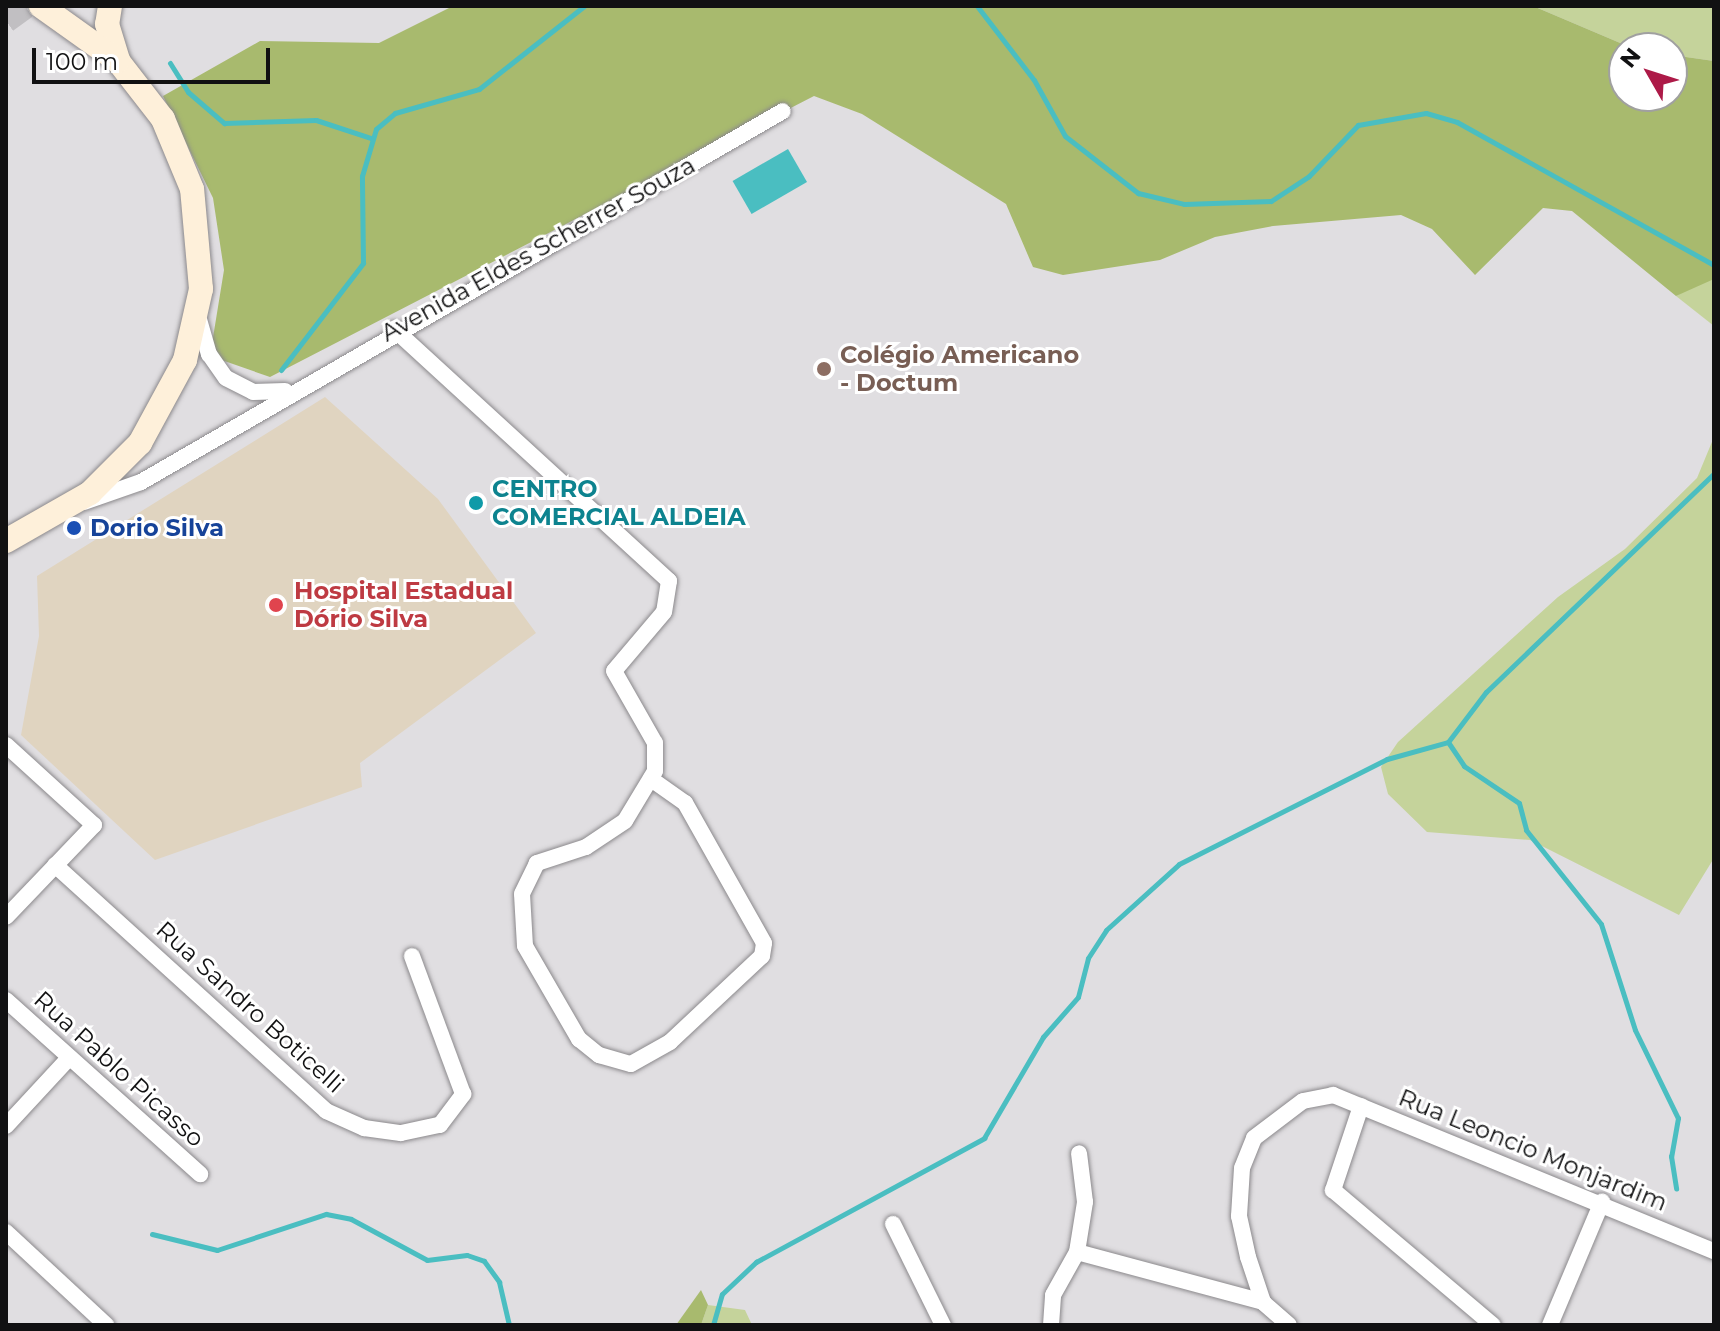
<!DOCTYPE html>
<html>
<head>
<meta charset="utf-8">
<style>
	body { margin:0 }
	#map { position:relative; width:1720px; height:1331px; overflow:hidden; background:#e0dee1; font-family:Montserrat,sans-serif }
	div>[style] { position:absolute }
	.medical>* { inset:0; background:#e0d4c0 }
	.green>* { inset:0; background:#c5d39b }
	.forest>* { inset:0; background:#a8ba6e }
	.water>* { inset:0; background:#4abec1; transform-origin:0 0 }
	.stream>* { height:5px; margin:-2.5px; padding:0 2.5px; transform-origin:2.5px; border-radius:2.5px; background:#4abec1 }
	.secondary-tunnel>* { height:24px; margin-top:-12px; transform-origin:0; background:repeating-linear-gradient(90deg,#c1bfc2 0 24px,transparent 0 36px) }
	.roads { filter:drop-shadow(0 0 2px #8b898c) drop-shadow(0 0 2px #8b898c) }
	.street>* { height:16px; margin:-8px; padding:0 8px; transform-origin:8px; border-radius:8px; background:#fff }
	.secondary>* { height:24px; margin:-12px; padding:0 12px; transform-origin:12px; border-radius:12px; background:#fef0da }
	.dots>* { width:22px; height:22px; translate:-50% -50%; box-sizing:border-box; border:4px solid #fff; border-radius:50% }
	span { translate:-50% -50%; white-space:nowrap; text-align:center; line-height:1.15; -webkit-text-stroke:6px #fff; paint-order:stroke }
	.street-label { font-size:24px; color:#111112 }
	.education-label { font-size:24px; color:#785e54; font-weight:700 }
	.left { translate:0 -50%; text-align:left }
	.culture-label { font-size:24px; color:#0d838f; font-weight:700 }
	.transit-label { font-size:24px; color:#164399; font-weight:700 }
	.health-label { font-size:24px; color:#be3a42; font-weight:700 }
	.frame { position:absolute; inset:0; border:8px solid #111112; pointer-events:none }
	.north { position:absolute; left:1608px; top:32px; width:80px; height:80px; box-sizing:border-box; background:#fff; border:2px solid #a0a0a0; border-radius:50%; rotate:309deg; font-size:22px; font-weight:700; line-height:32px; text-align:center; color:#111112 }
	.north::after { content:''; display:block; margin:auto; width:28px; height:36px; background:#ad1a48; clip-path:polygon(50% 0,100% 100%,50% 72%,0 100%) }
	.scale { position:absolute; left:32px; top:48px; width:238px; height:36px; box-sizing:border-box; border:4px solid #111112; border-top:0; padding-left:10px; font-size:24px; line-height:28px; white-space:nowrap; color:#111112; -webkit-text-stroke:6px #fff; paint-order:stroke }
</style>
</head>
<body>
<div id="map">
	<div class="medical">
		<i style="clip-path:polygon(325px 397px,438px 499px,536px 633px,360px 763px,362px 787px,155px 860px,21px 735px,39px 636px,37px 576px)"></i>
	</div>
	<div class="green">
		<i style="clip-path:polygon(1533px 6px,1714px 6px,1714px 61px,1672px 55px,1672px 48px,1632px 48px)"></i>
		<i style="clip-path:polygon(1707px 277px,1714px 279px,1714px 326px,1676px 296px)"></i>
		<i style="clip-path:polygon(1714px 437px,1714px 858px,1679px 915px,1530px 840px,1427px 832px,1388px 794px,1381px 767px,1398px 742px,1558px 597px,1625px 549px,1697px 478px)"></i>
		<i style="clip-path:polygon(708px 1305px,745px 1310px,752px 1325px,701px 1325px)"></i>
	</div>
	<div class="forest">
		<i style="clip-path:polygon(453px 6px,1533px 6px,1632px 48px,1624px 48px,1624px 96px,1672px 96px,1672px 55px,1714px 61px,1714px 279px,1676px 296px,1572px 211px,1543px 208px,1475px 275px,1432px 229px,1401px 215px,1273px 226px,1215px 237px,1160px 260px,1063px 275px,1033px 267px,1006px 204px,862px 114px,814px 96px,270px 377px,210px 356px,224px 270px,213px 198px,163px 96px,260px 41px,379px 43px)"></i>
		<i style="clip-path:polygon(701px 1290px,708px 1305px,701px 1325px,676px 1325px)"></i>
	</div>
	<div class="water">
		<i style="left:788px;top:149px;width:38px;height:64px;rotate:60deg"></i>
	</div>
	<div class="stream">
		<i style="left:977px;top:6px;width:93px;rotate:52.4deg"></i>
		<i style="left:1034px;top:80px;width:64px;rotate:61deg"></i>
		<i style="left:1065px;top:136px;width:93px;rotate:38deg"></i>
		<i style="left:1138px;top:193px;width:47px;rotate:13.4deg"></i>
		<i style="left:1184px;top:204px;width:87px;rotate:-2deg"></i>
		<i style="left:1271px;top:201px;width:45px;rotate:-33.3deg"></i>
		<i style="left:1309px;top:176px;width:71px;rotate:-46.1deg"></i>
		<i style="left:1358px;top:125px;width:69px;rotate:-10deg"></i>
		<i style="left:1426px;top:113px;width:32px;rotate:16deg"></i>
		<i style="left:1457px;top:122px;width:294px;rotate:29.1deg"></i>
		<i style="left:170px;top:63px;width:34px;rotate:58deg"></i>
		<i style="left:188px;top:92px;width:48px;rotate:40.7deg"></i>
		<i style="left:224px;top:123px;width:92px;rotate:-1.9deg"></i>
		<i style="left:316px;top:120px;width:58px;rotate:18.1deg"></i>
		<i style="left:281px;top:370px;width:135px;rotate:-52.5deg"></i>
		<i style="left:363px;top:263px;width:87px;rotate:-90.7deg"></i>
		<i style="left:362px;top:176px;width:49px;rotate:-73.4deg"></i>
		<i style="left:376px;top:129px;width:25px;rotate:-40deg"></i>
		<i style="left:395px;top:113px;width:87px;rotate:-15.9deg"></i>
		<i style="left:479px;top:89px;width:134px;rotate:-38.3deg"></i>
		<i style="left:1448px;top:742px;width:29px;rotate:56deg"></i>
		<i style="left:1464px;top:766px;width:66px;rotate:33.9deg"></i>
		<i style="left:1519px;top:803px;width:28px;rotate:75deg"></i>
		<i style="left:1526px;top:830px;width:120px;rotate:51.4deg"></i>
		<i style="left:1601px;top:924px;width:111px;rotate:72.2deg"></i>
		<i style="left:1635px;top:1030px;width:98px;rotate:64deg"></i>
		<i style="left:1678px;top:1118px;width:39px;rotate:100deg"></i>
		<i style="left:1671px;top:1156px;width:33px;rotate:81deg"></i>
		<i style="left:152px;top:1234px;width:67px;rotate:13.8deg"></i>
		<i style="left:217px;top:1250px;width:115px;rotate:-18.3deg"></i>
		<i style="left:326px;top:1214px;width:25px;rotate:11deg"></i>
		<i style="left:351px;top:1219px;width:86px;rotate:28.3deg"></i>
		<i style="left:427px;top:1260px;width:40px;rotate:-7.1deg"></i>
		<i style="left:467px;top:1255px;width:18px;rotate:19deg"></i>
		<i style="left:484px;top:1261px;width:26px;rotate:54deg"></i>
		<i style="left:499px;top:1282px;width:44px;rotate:76.9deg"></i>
		<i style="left:713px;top:1325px;width:32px;rotate:-74deg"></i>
		<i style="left:722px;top:1294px;width:47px;rotate:-43.3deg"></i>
		<i style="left:756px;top:1262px;width:260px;rotate:-28.5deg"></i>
		<i style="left:984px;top:1138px;width:117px;rotate:-59.7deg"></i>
		<i style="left:1043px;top:1037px;width:53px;rotate:-48.8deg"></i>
		<i style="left:1078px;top:997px;width:40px;rotate:-75.6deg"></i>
		<i style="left:1088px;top:958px;width:33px;rotate:-57deg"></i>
		<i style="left:1106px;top:930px;width:98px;rotate:-42.1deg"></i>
		<i style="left:1179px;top:864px;width:233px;rotate:-26.8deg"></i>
		<i style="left:1387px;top:759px;width:63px;rotate:-15.6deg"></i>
		<i style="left:1448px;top:742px;width:63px;rotate:-52.8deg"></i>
		<i style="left:1486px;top:692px;width:316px;rotate:-43.8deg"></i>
	</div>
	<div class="secondary-tunnel">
		<i style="left:6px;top:21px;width:26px;rotate:-36deg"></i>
	</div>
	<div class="roads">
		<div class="street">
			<i style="left:198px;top:316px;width:40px;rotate:74deg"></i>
			<i style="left:209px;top:354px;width:29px;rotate:55deg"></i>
			<i style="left:226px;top:378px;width:30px;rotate:27deg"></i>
			<i style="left:253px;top:392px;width:32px;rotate:-2deg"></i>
			<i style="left:394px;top:329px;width:373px;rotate:42.5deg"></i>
			<i style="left:669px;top:581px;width:31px;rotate:99deg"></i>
			<i style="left:664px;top:612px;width:77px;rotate:130.3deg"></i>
			<i style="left:614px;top:671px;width:83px;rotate:60.3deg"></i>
			<i style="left:655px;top:743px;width:28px;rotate:90deg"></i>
			<i style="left:655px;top:771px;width:58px;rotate:121deg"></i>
			<i style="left:625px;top:821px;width:47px;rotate:146.3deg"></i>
			<i style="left:586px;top:847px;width:52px;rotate:161.9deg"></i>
			<i style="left:537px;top:863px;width:34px;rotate:116deg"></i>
			<i style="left:522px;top:894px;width:52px;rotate:86.7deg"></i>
			<i style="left:525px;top:946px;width:108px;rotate:59.9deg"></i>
			<i style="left:579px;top:1039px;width:26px;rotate:39deg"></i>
			<i style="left:599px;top:1055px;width:33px;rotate:16deg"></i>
			<i style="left:631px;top:1064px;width:45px;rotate:-29.4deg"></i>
			<i style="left:670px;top:1042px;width:126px;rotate:-43.1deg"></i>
			<i style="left:762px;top:956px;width:13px;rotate:-81deg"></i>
			<i style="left:764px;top:943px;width:161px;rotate:-119.4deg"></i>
			<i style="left:685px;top:803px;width:42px;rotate:-144.8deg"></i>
			<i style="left:84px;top:502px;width:60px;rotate:-19.3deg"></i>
			<i style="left:141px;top:482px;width:741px;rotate:-30.02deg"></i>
			<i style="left:6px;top:745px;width:119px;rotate:42.3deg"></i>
			<i style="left:94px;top:825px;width:127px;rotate:133.7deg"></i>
			<i style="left:55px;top:865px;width:366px;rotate:42.2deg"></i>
			<i style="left:326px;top:1111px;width:42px;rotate:24.1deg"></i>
			<i style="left:364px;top:1128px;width:37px;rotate:8deg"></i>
			<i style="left:401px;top:1133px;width:40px;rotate:-12deg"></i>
			<i style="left:440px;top:1125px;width:39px;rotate:-53deg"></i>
			<i style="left:463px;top:1094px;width:147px;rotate:-110.3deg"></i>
			<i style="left:6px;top:1000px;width:261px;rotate:41.9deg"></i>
			<i style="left:1361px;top:1106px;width:89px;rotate:108.4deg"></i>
			<i style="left:1333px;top:1190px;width:209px;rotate:40.2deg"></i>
			<i style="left:6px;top:1126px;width:93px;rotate:-47.2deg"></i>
			<i style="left:893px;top:1224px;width:113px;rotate:63.7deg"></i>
			<i style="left:6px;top:1232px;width:137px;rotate:42.9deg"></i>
			<i style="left:1077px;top:1252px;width:193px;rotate:15deg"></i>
			<i style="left:1051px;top:1325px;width:30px;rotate:-86deg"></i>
			<i style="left:1053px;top:1295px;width:49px;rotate:-60.8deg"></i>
			<i style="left:1077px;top:1252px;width:51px;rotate:-80.9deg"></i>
			<i style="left:1085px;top:1202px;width:49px;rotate:-97deg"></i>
			<i style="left:1289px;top:1325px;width:35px;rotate:-139deg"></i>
			<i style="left:1263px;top:1302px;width:47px;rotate:-108.4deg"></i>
			<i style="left:1248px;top:1257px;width:42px;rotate:-102.4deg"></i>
			<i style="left:1239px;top:1216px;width:48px;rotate:-86.4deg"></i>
			<i style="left:1242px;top:1168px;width:32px;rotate:-68deg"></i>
			<i style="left:1254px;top:1138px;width:61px;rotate:-37.1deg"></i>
			<i style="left:1303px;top:1101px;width:31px;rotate:-11deg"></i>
			<i style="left:1333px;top:1095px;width:412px;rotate:22.3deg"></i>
			<i style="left:1550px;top:1325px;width:134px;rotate:-67.1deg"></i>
		</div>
		<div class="secondary">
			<i style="left:110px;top:6px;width:18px;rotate:99deg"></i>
			<i style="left:107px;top:24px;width:39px;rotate:73deg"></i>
			<i style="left:6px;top:541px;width:97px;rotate:-29.7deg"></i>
			<i style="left:90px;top:493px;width:71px;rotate:-45deg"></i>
			<i style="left:140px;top:443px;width:94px;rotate:-61.5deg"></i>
			<i style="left:185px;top:360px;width:73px;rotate:-77.3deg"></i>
			<i style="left:201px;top:289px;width:100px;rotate:-95.1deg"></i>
			<i style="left:192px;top:189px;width:76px;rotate:-112.5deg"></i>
			<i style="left:163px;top:119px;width:73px;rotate:-127.8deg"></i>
			<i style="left:118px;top:61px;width:95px;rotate:-144.5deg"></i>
		</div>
	</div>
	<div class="dots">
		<i style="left:824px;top:369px;background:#8d6e63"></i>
		<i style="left:476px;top:503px;background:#0f9aa8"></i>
		<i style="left:74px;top:528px;background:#1a4fb4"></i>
		<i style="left:276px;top:605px;background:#e0444e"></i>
	</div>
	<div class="street-label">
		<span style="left:538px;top:249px;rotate:-29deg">Avenida Eldes Scherrer Souza</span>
		<span style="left:250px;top:1007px;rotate:42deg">Rua Sandro Boticelli</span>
		<span style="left:119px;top:1069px;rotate:42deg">Rua Pablo Picasso</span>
		<span style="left:1533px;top:1150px;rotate:22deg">Rua Leoncio Monjardim</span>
	</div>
	<div class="education-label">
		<span class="left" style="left:840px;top:369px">Colégio Americano<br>- Doctum</span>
	</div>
	<div class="culture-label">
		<span class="left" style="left:492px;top:503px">CENTRO<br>COMERCIAL ALDEIA</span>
	</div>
	<div class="transit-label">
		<span class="left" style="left:90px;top:528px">Dorio Silva</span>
	</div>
	<div class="health-label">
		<span class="left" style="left:294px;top:605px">Hospital Estadual<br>Dório Silva</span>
	</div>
	<div class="frame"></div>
	<div class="north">N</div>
	<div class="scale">100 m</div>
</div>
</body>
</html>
